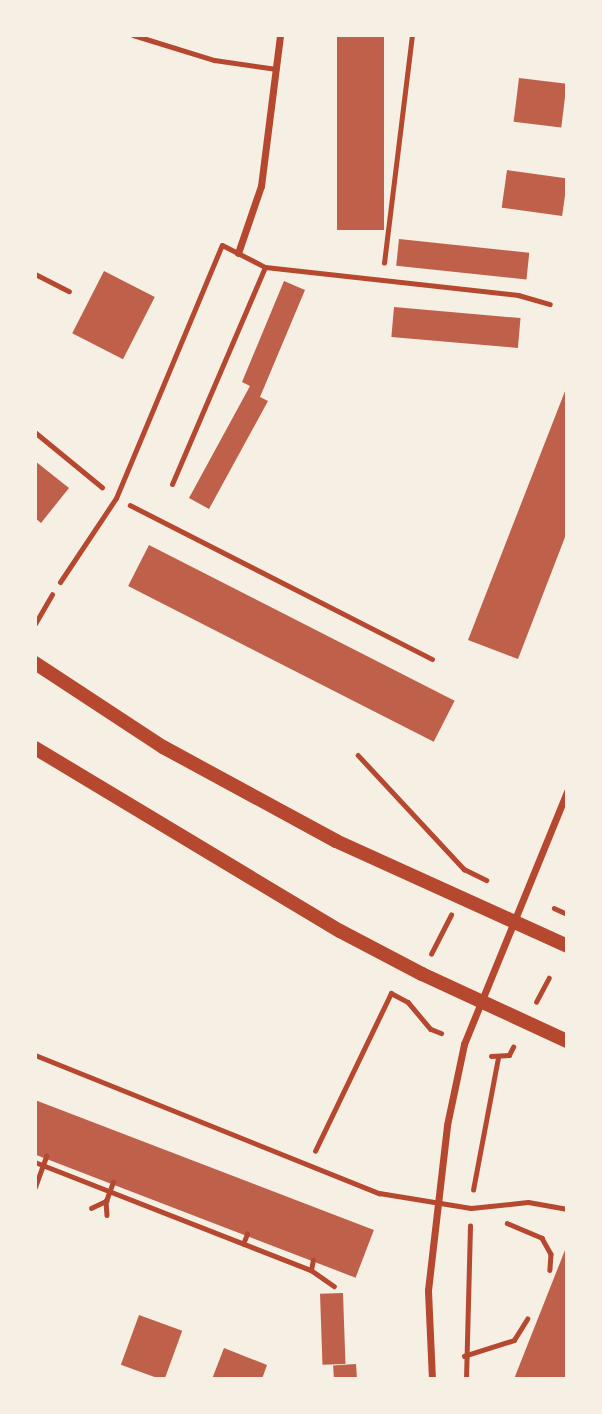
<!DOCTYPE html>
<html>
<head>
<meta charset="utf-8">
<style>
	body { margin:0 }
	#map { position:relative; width:602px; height:1414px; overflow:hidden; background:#f6efe4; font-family:Lato,sans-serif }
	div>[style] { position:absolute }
	.building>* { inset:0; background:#bf614a; transform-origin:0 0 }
	.path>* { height:4.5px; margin:-2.25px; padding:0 2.25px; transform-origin:2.25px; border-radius:2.25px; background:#b5482f }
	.service>* { height:5px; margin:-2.5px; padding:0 2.5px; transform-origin:2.5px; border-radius:2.5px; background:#b5482f }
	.minor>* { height:7px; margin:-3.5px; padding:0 3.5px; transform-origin:3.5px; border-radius:3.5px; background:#b5482f }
	.secondary>* { height:14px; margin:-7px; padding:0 7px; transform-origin:7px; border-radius:7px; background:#b5482f }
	span { translate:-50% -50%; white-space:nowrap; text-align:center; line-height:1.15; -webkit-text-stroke:5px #f6efe4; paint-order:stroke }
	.frame { position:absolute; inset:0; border:37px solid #f6efe4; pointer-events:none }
</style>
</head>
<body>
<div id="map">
	<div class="building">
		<i style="left:337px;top:35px;width:47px;height:195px"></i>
		<i style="left:519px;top:78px;width:48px;height:44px;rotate:7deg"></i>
		<i style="left:507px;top:170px;width:61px;height:38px;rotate:8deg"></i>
		<i style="left:399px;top:239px;width:131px;height:27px;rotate:6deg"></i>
		<i style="left:104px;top:271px;width:57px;height:70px;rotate:27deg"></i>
		<i style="clip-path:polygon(284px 281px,305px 290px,260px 397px,268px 401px,209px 509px,189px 498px,250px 386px,242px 382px)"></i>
		<i style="left:394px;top:307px;width:127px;height:30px;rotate:5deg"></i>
		<i style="clip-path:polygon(567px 386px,567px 532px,518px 659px,468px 640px)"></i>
		<i style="clip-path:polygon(35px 461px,69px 488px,41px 523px,35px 518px)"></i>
		<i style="left:149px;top:545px;width:343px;height:46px;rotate:27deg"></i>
		<i style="left:35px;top:1100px;width:363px;height:51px;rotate:21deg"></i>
		<i style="clip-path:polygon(567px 1245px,567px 1379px,514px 1379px)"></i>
		<i style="left:343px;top:1293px;width:71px;height:23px;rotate:88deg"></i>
		<i style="left:139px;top:1315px;width:46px;height:53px;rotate:20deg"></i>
		<i style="clip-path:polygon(224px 1348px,267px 1365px,262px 1379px,212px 1379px)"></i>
		<i style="left:356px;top:1364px;width:15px;height:23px;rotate:86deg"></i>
	</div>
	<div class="path">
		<i style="left:384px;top:263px;width:230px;rotate:-83deg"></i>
		<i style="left:35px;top:432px;width:87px;rotate:39.4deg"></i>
		<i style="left:130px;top:505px;width:339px;rotate:27deg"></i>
		<i style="left:35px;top:624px;width:34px;rotate:-60deg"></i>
		<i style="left:358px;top:755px;width:156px;rotate:47.1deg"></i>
		<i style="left:464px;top:869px;width:25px;rotate:26deg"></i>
		<i style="left:554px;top:908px;width:14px;rotate:25deg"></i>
		<i style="left:431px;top:954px;width:44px;rotate:-62.9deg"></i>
		<i style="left:536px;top:1002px;width:27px;rotate:-62deg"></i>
		<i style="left:491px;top:1056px;width:18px;rotate:-3deg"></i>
		<i style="left:509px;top:1055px;width:9px;rotate:-63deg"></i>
		<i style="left:315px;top:1151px;width:175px;rotate:-64.3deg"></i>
		<i style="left:391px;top:993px;width:19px;rotate:28deg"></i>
		<i style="left:408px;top:1002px;width:35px;rotate:50deg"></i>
		<i style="left:431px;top:1029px;width:11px;rotate:22deg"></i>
		<i style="left:35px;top:1162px;width:296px;rotate:21.4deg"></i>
		<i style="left:311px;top:1270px;width:28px;rotate:35deg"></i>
		<i style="left:35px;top:1187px;width:33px;rotate:-70deg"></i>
		<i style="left:473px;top:1190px;width:134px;rotate:-79.3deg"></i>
		<i style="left:106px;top:1201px;width:14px;rotate:86deg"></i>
		<i style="left:91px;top:1208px;width:17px;rotate:-25deg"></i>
		<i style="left:106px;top:1201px;width:20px;rotate:-70deg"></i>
		<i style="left:507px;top:1223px;width:38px;rotate:23deg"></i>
		<i style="left:542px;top:1238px;width:18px;rotate:61deg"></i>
		<i style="left:551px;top:1254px;width:16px;rotate:94deg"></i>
		<i style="left:243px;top:1244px;width:11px;rotate:-68deg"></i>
		<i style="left:311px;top:1270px;width:10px;rotate:-79deg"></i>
		<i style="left:464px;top:1356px;width:52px;rotate:-17.7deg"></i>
		<i style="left:514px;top:1340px;width:25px;rotate:-58deg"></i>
		<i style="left:466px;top:1379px;width:153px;rotate:-88.5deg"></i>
	</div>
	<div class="service">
		<i style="left:133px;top:35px;width:85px;rotate:17.2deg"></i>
		<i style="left:214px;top:60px;width:63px;rotate:8.3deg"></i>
		<i style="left:35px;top:274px;width:38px;rotate:27deg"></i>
		<i style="left:172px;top:484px;width:236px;rotate:-66.8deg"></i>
		<i style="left:60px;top:582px;width:101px;rotate:-56.3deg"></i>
		<i style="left:116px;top:498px;width:274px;rotate:-67.3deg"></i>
		<i style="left:222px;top:245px;width:48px;rotate:27.1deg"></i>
		<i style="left:265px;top:267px;width:255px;rotate:6.3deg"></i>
		<i style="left:518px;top:295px;width:33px;rotate:16deg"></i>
		<i style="left:35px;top:1055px;width:371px;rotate:21.9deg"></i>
		<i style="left:379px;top:1193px;width:93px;rotate:9.3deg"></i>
		<i style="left:471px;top:1208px;width:57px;rotate:-6deg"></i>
		<i style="left:528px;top:1202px;width:40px;rotate:10deg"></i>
	</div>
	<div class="minor">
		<i style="left:238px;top:253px;width:71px;rotate:-71.1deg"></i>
		<i style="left:261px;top:186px;width:152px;rotate:-82.8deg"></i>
		<i style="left:432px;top:1379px;width:89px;rotate:-92.6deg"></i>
		<i style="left:428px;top:1290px;width:166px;rotate:-83.4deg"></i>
		<i style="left:447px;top:1125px;width:83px;rotate:-78.1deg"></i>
		<i style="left:464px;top:1044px;width:273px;rotate:-67.8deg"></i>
	</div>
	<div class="secondary">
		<i style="left:35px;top:663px;width:153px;rotate:33.3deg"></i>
		<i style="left:163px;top:747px;width:197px;rotate:28.5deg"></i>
		<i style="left:336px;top:841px;width:254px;rotate:24.4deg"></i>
		<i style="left:35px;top:748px;width:356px;rotate:31deg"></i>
		<i style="left:340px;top:931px;width:93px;rotate:27.7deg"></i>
		<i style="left:422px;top:974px;width:160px;rotate:24.8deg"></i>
	</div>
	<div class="frame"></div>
</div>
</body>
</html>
